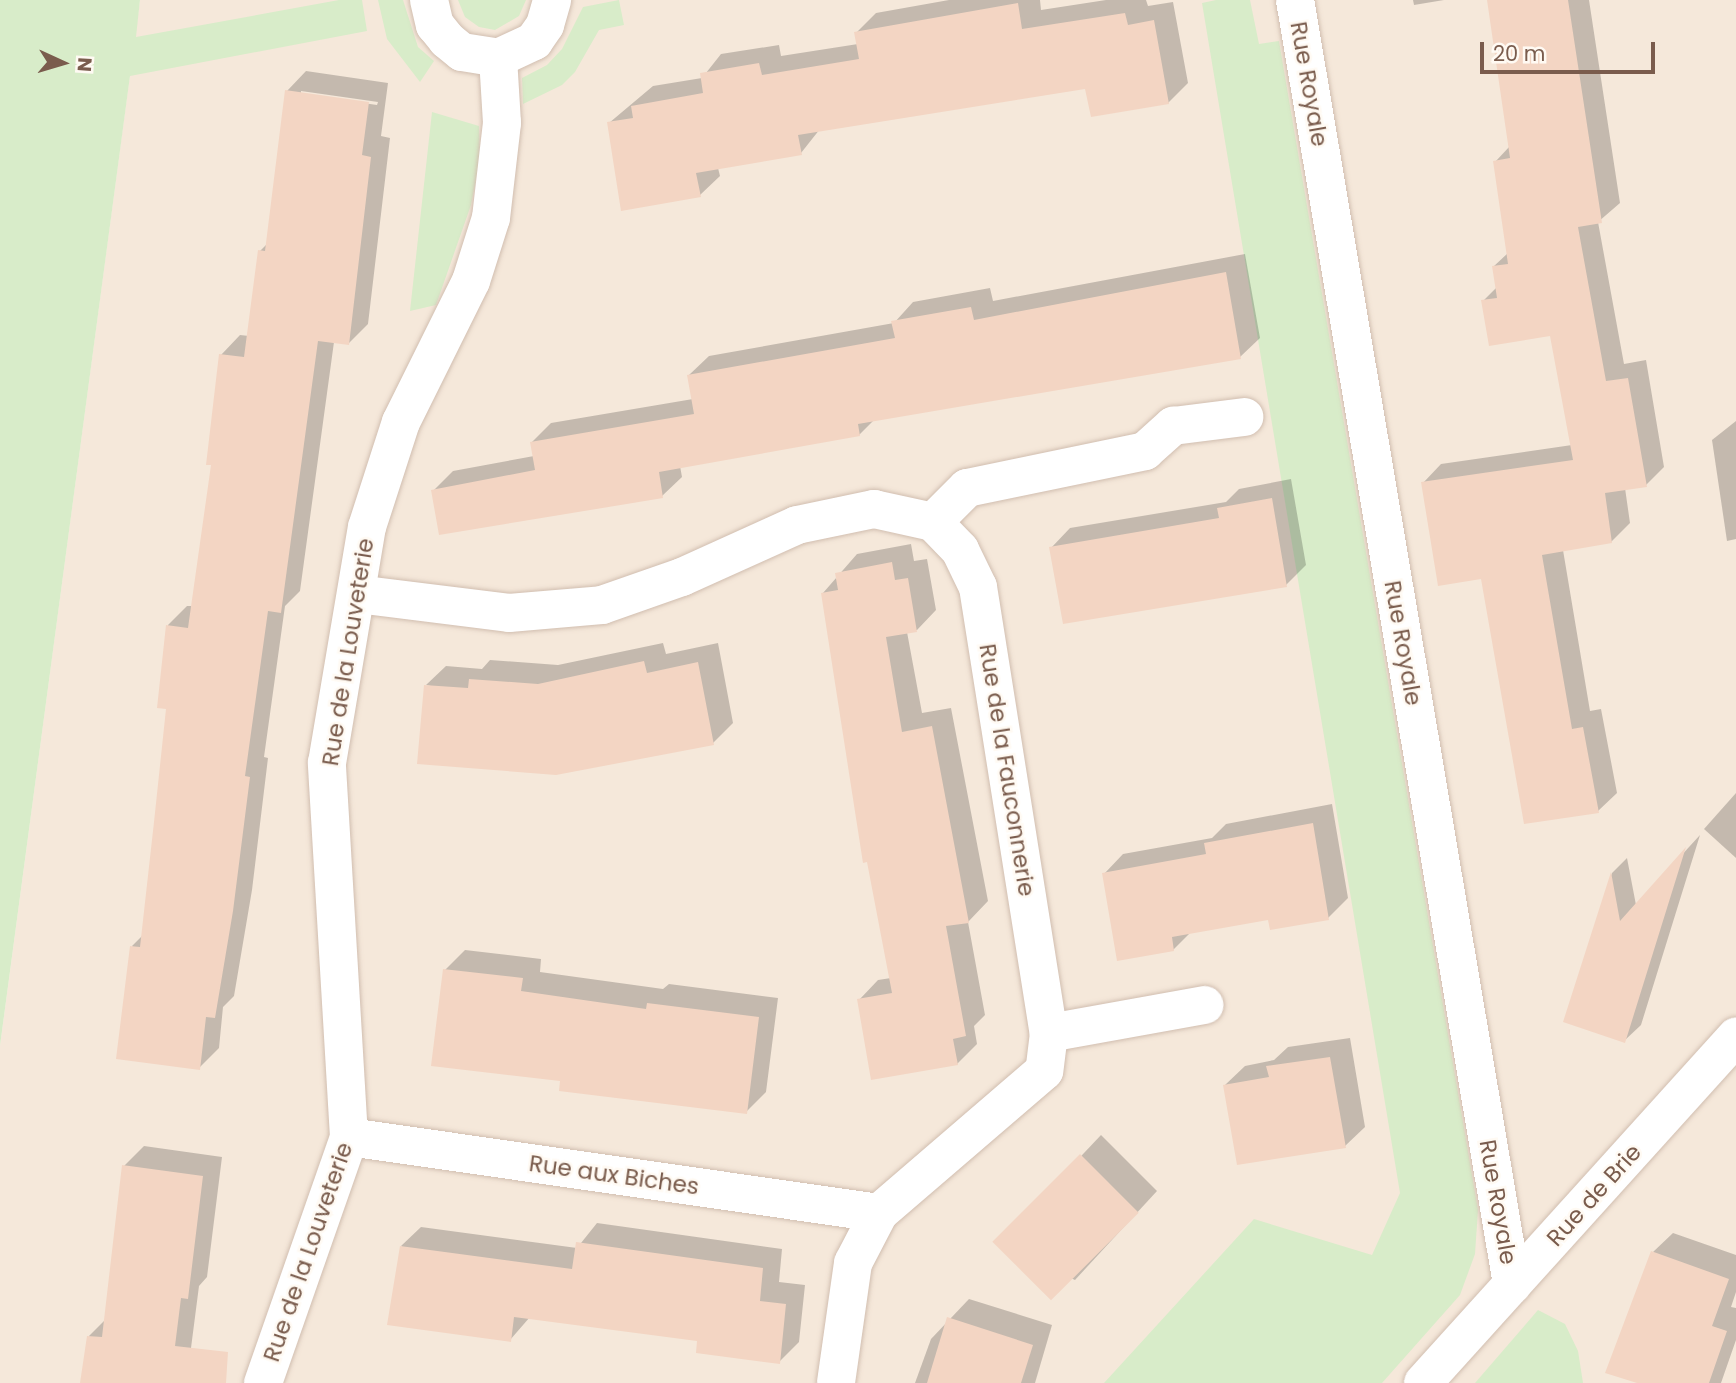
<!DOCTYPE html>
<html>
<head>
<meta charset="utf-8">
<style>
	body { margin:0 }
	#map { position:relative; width:1736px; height:1383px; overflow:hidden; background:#fdf6ec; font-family:Poppins,sans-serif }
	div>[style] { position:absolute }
	.residential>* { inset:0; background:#f5e8da }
	.green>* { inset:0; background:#d8ecc9 }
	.shadow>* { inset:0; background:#0003 }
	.building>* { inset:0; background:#f3d5c3; transform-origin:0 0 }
	.roads { filter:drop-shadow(0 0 2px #d1beb0) drop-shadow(0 0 2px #d1beb0) }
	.minor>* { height:38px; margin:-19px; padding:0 19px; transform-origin:19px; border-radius:19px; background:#fff }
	span { translate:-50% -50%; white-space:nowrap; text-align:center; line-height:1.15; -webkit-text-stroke:5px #fffaf3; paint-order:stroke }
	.street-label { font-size:23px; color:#7a5c4d }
	.north { position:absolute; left:28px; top:28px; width:70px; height:70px; -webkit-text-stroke:5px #fffaf3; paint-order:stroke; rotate:94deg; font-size:19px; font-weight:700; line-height:28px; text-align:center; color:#7a5c4d }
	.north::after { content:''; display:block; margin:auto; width:24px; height:32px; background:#7a5c4d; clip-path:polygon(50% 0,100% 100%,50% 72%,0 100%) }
	.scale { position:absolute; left:1480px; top:42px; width:175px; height:32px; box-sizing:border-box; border:4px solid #7a5c4d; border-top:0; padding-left:9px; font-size:21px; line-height:24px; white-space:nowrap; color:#7a5c4d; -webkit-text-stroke:5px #fffaf3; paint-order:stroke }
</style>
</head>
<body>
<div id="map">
	<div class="residential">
		<i style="clip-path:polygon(140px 0,1736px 0,1736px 1383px,0 1383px,0 1046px)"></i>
	</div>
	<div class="green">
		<i style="clip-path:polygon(0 0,140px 0,136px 37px,339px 0,362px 0,367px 31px,130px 76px,0 1046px)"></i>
		<i style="clip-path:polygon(378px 0,403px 0,418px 47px,434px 61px,420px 82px,387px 39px)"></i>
		<i style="clip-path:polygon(458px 0,526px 0,519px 16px,495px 30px,479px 27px,465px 17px)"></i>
		<i style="clip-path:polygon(619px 0,624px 25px,599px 30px,575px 72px,562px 85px,523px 104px,522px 78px,547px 65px,562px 49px,583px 7px)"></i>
		<i style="clip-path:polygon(1216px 0,1250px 0,1259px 44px,1279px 41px,1478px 1210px,1475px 1254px,1460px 1295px,1382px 1383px,1104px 1383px,1254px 1219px,1372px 1255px,1400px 1193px,1202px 3px)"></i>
		<i style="clip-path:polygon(432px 112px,479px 126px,480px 159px,471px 205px,436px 305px,410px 311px)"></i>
		<i style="clip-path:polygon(1538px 1310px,1565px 1324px,1578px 1351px,1583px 1383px,1475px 1383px)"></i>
	</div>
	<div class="shadow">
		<i style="clip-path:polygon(949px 0,1040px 0,1041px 10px,1106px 0,1146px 0,1148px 6px,1173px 2px,1188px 83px,1168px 103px,1087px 87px,820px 129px,801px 153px,718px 168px,720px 176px,700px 195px,609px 123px,653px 86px,702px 78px,721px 54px,779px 45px,781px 56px,858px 44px,856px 33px,876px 13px)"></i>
		<i style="clip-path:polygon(1413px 0,1444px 0,1414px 5px)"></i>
		<i style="clip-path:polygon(1489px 0,1589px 0,1620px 203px,1598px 222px,1624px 364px,1646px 360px,1664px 467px,1646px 485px,1625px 488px,1630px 523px,1611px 542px,1563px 550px,1590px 711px,1601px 709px,1617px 793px,1598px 811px,1482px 577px,1423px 483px,1441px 464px,1572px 445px,1552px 334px,1483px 301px,1497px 287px,1493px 267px,1508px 253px,1495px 162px,1510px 146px)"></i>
		<i style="clip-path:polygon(evenodd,306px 71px,388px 83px,381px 136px,390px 138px,368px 324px,348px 344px,334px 342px,300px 591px,285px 606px,264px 757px,268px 758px,252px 890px,234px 996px,223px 1007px,219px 1048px,199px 1068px,132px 946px,143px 935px,168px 707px,168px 625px,187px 606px,193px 606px,213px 464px,221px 355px,240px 335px,249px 336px,260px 251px,268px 243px,287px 91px,306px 71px,301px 91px,378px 102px,377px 105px,301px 94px,301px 91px)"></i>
		<i style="clip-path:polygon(1245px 254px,1260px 338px,1240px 357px,874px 420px,859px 435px,680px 466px,682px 477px,662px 496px,433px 491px,453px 471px,534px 456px,532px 442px,551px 423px,693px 399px,689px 375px,709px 356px,894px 323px,913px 302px,990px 288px,993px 301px)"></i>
		<i style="clip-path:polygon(1736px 421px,1736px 539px,1727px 541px,1712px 440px)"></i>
		<i style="clip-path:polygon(1291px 479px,1306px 565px,1286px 585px,1051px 548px,1070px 528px,1226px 502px,1239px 489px)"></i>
		<i style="clip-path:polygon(911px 544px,914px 561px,927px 559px,936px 610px,917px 630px,907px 632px,922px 713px,951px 708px,988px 901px,968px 922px,985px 1015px,974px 1026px,977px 1044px,957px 1064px,859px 1000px,878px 980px,891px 978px,823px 593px,857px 554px)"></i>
		<i style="clip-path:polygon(663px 643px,666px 654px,718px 643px,733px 723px,713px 743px,426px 685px,446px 666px,482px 669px,490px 660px,558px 665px)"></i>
		<i style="clip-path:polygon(1736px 793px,1736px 858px,1704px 829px)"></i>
		<i style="clip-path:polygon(1332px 804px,1348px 898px,1328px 918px,1269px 918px,1191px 932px,1173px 950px,1104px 874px,1123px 854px,1212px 838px,1226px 824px)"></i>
		<i style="clip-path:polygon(1700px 835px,1641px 1025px,1624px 1041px,1565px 1021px,1612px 873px,1627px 858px,1636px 905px)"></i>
		<i style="clip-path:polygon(465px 950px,541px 959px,540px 972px,663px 989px,669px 984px,778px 998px,766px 1092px,746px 1112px,562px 1080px,445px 970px)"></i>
		<i style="clip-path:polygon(1350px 1038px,1365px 1127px,1345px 1146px,1225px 1085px,1245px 1066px,1274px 1060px,1288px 1047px)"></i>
		<i style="clip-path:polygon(1101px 1135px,1157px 1191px,1075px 1280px,998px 1244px)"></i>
		<i style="clip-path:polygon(144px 1146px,222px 1157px,207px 1277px,199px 1286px,187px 1379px,183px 1383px,82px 1383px,89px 1336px,106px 1319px,124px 1166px)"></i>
		<i style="clip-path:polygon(597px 1223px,782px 1249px,779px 1282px,805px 1285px,799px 1342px,779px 1362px,699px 1340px,530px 1317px,510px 1340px,401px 1246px,421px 1227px,577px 1248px)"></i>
		<i style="clip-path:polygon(1673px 1233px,1736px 1255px,1736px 1292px,1731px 1307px,1736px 1308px,1736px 1340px,1721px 1383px,1643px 1383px,1653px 1252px)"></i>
		<i style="clip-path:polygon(969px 1299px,1052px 1325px,1035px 1383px,915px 1383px,931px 1339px)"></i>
	</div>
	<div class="building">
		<i style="clip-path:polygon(1487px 0,1568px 0,1602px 223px,1578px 227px,1606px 381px,1628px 378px,1647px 487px,1605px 493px,1612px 543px,1542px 555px,1572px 729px,1583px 727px,1599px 813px,1524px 824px,1481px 579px,1438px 586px,1421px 482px,1573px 460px,1550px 336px,1489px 346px,1481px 300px,1497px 298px,1492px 266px,1508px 264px,1493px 161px,1510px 158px)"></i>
		<i style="clip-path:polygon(1018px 3px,1022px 29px,1125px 13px,1128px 25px,1154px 20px,1169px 104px,1091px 117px,1085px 89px,798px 135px,802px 155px,696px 173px,701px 197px,621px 211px,607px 122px,633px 118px,631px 106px,703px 93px,700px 73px,759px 63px,762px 75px,859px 59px,854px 32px)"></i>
		<i style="clip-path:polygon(285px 90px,369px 102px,362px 155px,371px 157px,349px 345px,318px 341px,281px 613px,268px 611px,245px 776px,250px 777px,233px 911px,215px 1018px,206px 1017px,200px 1070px,116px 1059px,130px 946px,140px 947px,154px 822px,166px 709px,157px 708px,166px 625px,188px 628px,211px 465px,206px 465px,219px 354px,244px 357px,258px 250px,265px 251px)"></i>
		<i style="clip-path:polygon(1226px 272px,1241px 359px,858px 424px,860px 436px,659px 472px,663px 498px,439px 535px,431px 490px,535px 470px,530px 442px,694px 414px,687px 375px,895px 338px,891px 321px,971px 307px,974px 320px)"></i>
		<i style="clip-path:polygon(1272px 498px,1287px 587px,1063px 624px,1049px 547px,1219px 518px,1217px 508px)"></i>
		<i style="clip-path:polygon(892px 562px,895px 580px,908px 578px,917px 632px,886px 637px,902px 732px,932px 726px,969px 923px,946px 926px,966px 1036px,953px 1039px,958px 1065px,871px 1080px,857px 999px,892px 993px,867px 862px,863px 863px,821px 593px,838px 590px,835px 573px)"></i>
		<i style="clip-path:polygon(644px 661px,647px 673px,698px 662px,714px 745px,556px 775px,417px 764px,424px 685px,468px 688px,469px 679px,538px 684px)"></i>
		<i style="clip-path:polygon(1313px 823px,1329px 920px,1270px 930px,1268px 920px,1172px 937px,1174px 951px,1117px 961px,1102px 873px,1206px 854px,1204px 843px)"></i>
		<i style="clip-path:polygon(1686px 847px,1625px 1043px,1563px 1022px,1611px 872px,1620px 921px)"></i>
		<i style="clip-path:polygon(443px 969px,523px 978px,521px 991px,646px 1009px,647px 1003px,759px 1017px,747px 1114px,559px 1091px,560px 1081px,431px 1066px)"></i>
		<i style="clip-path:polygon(1330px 1057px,1346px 1148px,1237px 1165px,1223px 1085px,1269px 1077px,1266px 1066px)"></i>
		<i style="left:1080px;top:1154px;width:83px;height:124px;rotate:45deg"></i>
		<i style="clip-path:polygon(122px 1165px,203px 1176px,188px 1299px,181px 1298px,175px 1346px,228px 1352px,226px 1383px,80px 1383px,87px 1336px,102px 1337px)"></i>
		<i style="clip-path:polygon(576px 1242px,763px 1268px,760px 1301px,786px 1304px,780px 1364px,696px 1353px,697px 1341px,514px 1317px,511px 1342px,387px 1325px,400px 1246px,572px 1269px)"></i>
		<i style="clip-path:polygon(1651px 1251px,1729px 1279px,1712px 1326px,1727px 1331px,1709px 1383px,1637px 1383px,1605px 1373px)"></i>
		<i style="clip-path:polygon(947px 1317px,1033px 1345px,1021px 1383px,927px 1383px)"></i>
	</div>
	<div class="roads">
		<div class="minor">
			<i style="left:429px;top:0;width:26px;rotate:77deg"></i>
			<i style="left:435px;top:25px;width:19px;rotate:51deg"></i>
			<i style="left:447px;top:40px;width:19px;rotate:39deg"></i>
			<i style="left:462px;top:52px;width:36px;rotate:9deg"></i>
			<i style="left:498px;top:58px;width:40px;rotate:-25deg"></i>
			<i style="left:534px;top:41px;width:19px;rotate:-55deg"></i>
			<i style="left:545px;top:25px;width:26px;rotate:-74deg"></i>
			<i style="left:1295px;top:0;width:1303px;rotate:80.41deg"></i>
			<i style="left:933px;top:522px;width:48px;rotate:-45deg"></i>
			<i style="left:967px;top:488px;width:182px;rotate:-11.7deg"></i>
			<i style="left:1145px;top:451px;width:38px;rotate:-42deg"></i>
			<i style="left:1173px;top:426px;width:72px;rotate:-7.2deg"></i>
			<i style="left:357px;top:594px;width:153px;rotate:7.1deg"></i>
			<i style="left:509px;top:613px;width:93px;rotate:-4.9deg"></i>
			<i style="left:602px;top:605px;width:85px;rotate:-19.3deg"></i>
			<i style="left:682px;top:577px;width:126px;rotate:-24.3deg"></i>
			<i style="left:797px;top:525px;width:79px;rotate:-11.7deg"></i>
			<i style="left:874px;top:509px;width:60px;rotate:12.4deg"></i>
			<i style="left:933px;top:522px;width:39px;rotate:46deg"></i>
			<i style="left:960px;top:550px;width:41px;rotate:64.1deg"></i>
			<i style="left:978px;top:587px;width:452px;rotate:81deg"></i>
			<i style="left:1049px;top:1033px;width:38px;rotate:97deg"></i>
			<i style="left:1044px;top:1071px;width:218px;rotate:139.3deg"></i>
			<i style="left:879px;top:1213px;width:56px;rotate:117.5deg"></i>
			<i style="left:853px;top:1263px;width:121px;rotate:98.1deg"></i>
			<i style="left:1049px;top:1033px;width:158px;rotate:-10.2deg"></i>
			<i style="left:349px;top:1137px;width:535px;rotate:8.16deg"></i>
			<i style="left:263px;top:1383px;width:261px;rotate:-70.7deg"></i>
			<i style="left:349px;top:1137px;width:375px;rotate:-93.4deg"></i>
			<i style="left:327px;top:763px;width:239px;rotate:-80.4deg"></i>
			<i style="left:367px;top:527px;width:110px;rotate:-72.1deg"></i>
			<i style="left:401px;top:422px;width:157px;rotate:-63.6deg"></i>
			<i style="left:471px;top:281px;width:66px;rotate:-72.4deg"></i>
			<i style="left:491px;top:218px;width:96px;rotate:-83.4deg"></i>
			<i style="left:502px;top:123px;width:65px;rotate:-93.5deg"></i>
			<i style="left:1423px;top:1383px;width:467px;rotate:-47.9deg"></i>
		</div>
	</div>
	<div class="street-label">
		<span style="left:1309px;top:84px;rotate:80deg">Rue Royale</span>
		<span style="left:1403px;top:643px;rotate:80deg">Rue Royale</span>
		<span style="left:348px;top:652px;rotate:-81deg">Rue de la Louveterie</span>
		<span style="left:1007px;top:770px;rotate:81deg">Rue de la Fauconnerie</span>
		<span style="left:614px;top:1175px;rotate:8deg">Rue aux Biches</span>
		<span style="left:1594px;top:1195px;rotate:-48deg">Rue de Brie</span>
		<span style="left:1498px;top:1202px;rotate:80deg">Rue Royale</span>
		<span style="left:308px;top:1252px;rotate:-71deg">Rue de la Louveterie</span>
	</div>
	<div class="north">N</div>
	<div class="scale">20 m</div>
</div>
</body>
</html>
